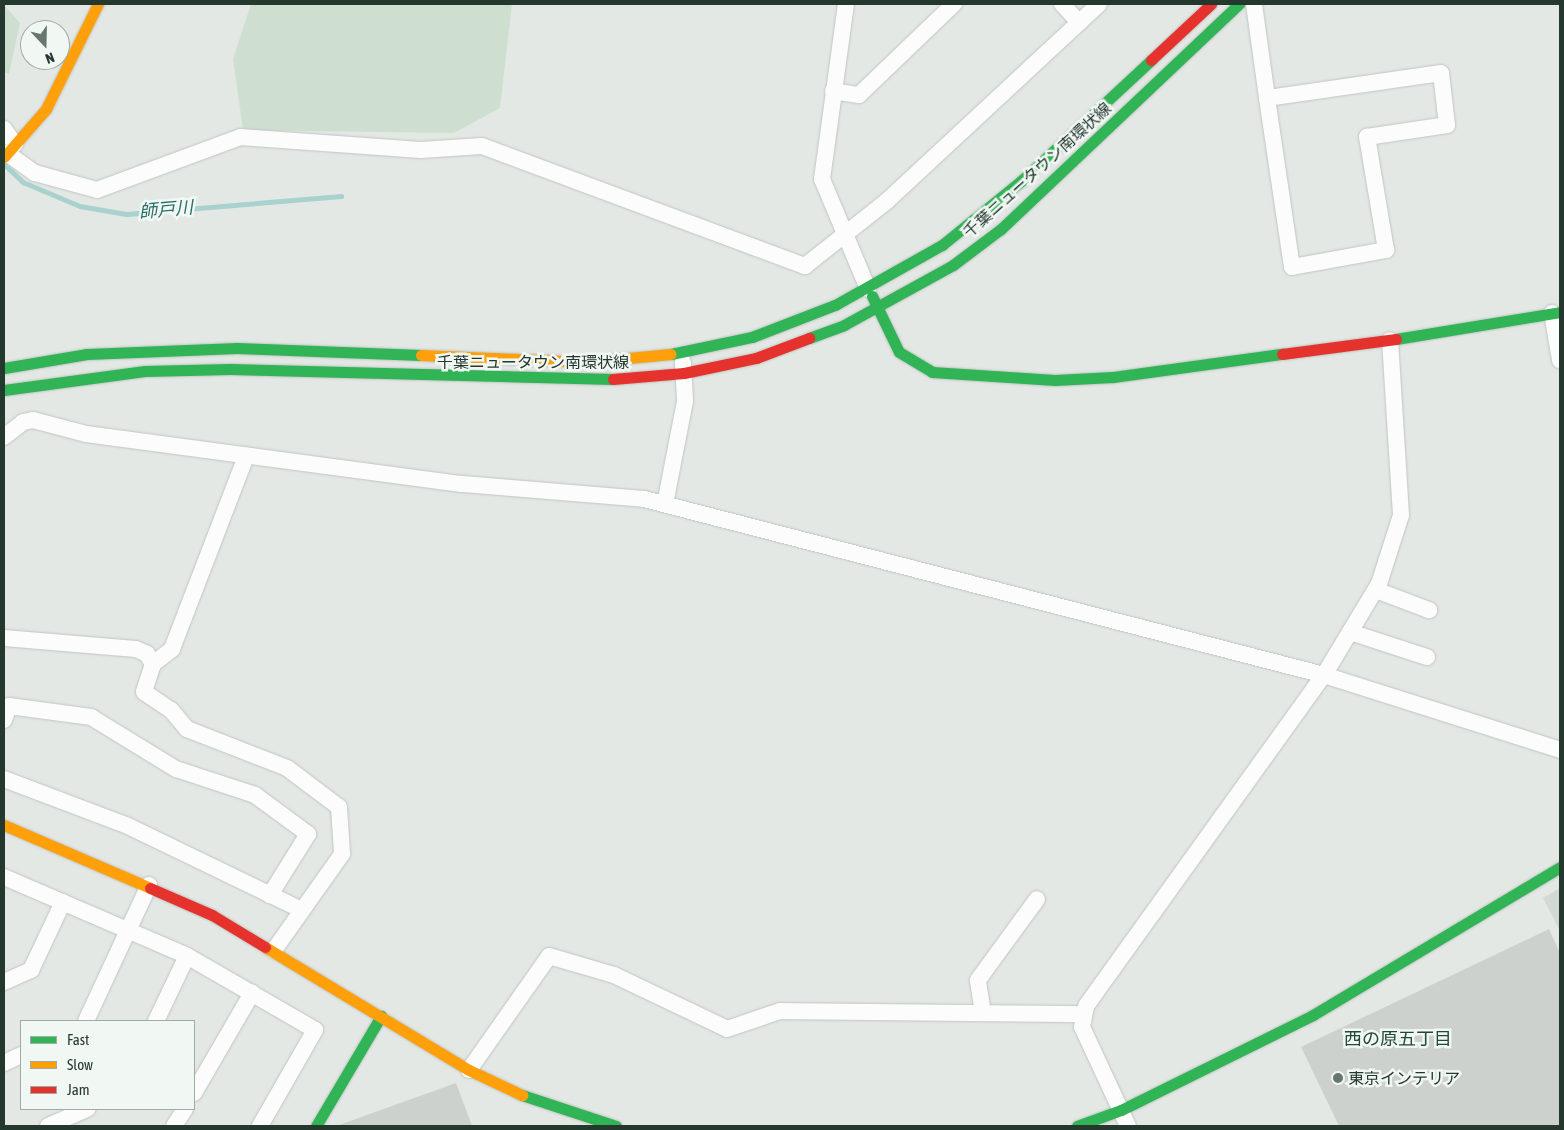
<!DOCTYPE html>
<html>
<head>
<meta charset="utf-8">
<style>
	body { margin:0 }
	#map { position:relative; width:1564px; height:1130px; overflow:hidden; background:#e3e8e5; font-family:"Asap Condensed","Noto Sans JP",sans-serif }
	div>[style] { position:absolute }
	.built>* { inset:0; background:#d2d9d4 }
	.green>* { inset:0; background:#cedfd0 }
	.stream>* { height:4.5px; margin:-2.25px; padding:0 2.25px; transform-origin:2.25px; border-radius:2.25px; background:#a9d2ce }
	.building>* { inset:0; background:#ccd1ce }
	.roads { filter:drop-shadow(0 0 1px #c0c5c2) drop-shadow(0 0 1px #c0c5c2) }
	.street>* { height:16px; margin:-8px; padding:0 8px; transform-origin:8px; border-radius:8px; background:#fbfcfb }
	.fast>* { height:11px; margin:-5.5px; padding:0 5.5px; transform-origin:5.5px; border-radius:5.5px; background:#30b455 }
	.slow>* { height:11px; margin:-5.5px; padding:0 5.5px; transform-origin:5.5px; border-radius:5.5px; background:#ff9f0a }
	.jam>* { height:11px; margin:-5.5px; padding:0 5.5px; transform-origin:5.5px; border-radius:5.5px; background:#e5322d }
	.dots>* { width:14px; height:14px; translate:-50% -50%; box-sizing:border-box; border:2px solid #f1f7f3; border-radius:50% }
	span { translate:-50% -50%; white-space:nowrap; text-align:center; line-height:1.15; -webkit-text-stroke:5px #f1f7f3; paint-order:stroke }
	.street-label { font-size:16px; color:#24382e }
	.poi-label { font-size:16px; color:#24382e }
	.left { translate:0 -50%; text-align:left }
	.water-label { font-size:18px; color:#266d69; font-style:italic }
	.neighbourhood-label { font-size:18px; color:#224836 }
	.frame { position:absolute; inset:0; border:5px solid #24382e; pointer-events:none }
	.legend { position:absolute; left:20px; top:1020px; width:175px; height:90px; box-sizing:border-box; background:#f1f7f3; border:1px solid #9faba4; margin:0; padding:6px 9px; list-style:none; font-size:15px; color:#24382e }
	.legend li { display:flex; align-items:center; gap:10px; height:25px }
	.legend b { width:25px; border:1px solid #9faba4 }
	.north { position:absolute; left:20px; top:20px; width:50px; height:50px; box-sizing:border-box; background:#f1f7f3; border:1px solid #9faba4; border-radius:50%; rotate:159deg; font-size:14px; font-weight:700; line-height:20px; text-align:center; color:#24382e }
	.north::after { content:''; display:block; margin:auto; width:18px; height:22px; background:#67766e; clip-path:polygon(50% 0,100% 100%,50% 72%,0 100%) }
</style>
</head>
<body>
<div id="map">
	<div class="built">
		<i style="clip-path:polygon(1560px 888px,1560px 931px,1543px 898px)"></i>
	</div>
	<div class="green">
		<i style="clip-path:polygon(251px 4px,512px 4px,500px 108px,454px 133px,243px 130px,233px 59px)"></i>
		<i style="clip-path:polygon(4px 5px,20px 23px,9px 74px,4px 72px)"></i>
	</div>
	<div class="stream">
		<i style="left:5px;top:165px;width:25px;rotate:43deg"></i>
		<i style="left:23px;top:182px;width:62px;rotate:22.8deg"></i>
		<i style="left:80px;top:206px;width:48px;rotate:9.7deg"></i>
		<i style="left:127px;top:214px;width:215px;rotate:-4.8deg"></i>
	</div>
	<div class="building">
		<i style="clip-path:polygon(1549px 929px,1560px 953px,1560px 1126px,1339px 1126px,1301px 1047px)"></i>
		<i style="clip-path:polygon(456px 1083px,472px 1126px,339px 1126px,339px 1125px)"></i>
	</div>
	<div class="roads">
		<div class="street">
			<i style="left:846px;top:4px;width:177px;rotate:97.8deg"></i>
			<i style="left:822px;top:179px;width:119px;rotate:67.3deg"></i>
			<i style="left:1062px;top:4px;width:25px;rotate:47deg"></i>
			<i style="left:1254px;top:4px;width:95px;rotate:82.1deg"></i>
			<i style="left:1267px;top:98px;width:171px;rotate:81.6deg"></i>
			<i style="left:1292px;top:267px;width:96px;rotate:-10.3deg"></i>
			<i style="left:1386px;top:250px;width:115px;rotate:-99.5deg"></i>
			<i style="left:1367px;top:137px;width:81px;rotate:-8.5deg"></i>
			<i style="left:1447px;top:125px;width:52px;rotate:-96.6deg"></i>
			<i style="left:1441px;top:73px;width:176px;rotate:171.8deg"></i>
			<i style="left:833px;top:91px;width:26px;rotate:9deg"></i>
			<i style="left:859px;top:95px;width:132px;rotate:-43.8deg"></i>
			<i style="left:4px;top:129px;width:19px;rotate:54deg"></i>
			<i style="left:7px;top:153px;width:34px;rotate:36deg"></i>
			<i style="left:35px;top:173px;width:64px;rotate:15.3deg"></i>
			<i style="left:97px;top:190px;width:153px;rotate:-20.3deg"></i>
			<i style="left:240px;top:137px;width:181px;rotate:4.1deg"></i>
			<i style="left:421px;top:150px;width:61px;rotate:-3.8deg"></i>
			<i style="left:482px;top:146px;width:345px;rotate:20.4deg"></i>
			<i style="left:805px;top:266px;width:105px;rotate:-38.4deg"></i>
			<i style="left:887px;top:201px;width:289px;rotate:-42.9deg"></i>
			<i style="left:1552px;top:313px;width:48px;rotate:80.3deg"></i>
			<i style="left:4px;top:437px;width:24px;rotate:-38deg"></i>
			<i style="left:23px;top:422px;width:10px;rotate:-11deg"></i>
			<i style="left:33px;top:420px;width:55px;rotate:14.8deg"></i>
			<i style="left:86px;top:434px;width:379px;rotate:7.6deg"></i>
			<i style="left:462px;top:484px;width:183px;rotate:4.7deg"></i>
			<i style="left:644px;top:499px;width:702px;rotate:14.51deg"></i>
			<i style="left:1324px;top:675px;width:248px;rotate:17.6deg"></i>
			<i style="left:665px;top:504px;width:105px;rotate:-79deg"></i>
			<i style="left:685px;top:401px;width:39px;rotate:-93deg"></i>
			<i style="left:1376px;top:590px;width:57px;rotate:20.7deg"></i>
			<i style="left:1350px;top:632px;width:81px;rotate:18deg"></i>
			<i style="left:4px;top:638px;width:132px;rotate:4.8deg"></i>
			<i style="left:136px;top:649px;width:12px;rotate:24deg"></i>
			<i style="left:147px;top:654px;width:12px;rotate:59deg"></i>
			<i style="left:153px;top:664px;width:29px;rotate:108deg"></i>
			<i style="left:144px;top:692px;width:32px;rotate:34deg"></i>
			<i style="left:171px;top:710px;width:25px;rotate:50deg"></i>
			<i style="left:187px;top:729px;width:107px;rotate:21.3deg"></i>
			<i style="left:287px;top:768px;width:65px;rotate:36.9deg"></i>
			<i style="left:339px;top:807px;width:47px;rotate:86.3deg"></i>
			<i style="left:342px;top:854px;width:118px;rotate:125.3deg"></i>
			<i style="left:153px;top:664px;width:24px;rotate:-38deg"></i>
			<i style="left:172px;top:649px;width:207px;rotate:-69deg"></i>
			<i style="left:4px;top:720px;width:15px;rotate:-70deg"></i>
			<i style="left:9px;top:706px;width:83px;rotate:7.6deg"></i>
			<i style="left:91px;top:717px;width:100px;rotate:31.5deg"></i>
			<i style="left:176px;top:769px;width:83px;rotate:18.2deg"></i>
			<i style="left:255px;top:795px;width:66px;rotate:36.3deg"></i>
			<i style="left:308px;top:834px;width:72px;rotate:121.9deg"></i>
			<i style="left:4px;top:779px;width:130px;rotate:20.7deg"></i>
			<i style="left:126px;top:825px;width:195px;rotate:25.8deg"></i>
			<i style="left:4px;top:877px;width:199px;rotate:23.3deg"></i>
			<i style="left:187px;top:956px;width:148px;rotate:30deg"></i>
			<i style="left:315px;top:1030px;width:111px;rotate:119.8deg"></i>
			<i style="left:4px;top:982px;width:30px;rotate:-24deg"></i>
			<i style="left:31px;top:970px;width:75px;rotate:-64.8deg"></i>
			<i style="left:983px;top:1013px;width:33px;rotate:-99deg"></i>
			<i style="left:978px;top:980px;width:100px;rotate:-53.9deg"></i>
			<i style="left:86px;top:1021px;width:150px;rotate:-65.1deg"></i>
			<i style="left:156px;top:1021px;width:72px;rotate:-64.5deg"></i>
			<i style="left:4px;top:1063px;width:19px;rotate:-25deg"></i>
			<i style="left:469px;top:1070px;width:139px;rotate:-54.9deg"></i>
			<i style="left:549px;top:956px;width:68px;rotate:16.3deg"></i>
			<i style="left:614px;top:975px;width:125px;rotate:25.5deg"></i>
			<i style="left:727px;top:1029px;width:56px;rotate:-18.8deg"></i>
			<i style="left:780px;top:1011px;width:304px;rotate:0.6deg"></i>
			<i style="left:194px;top:1093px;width:116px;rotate:-59.9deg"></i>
			<i style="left:48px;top:1126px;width:43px;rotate:-23.6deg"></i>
			<i style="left:174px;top:1126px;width:20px;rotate:-57deg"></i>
			<i style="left:1128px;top:1126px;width:109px;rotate:-114.9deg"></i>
			<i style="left:1082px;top:1027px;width:21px;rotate:-79deg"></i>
			<i style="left:1086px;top:1006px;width:408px;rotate:-54.3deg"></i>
			<i style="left:1324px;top:675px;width:106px;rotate:-58.9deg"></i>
			<i style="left:1379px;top:584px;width:72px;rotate:-72.3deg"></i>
			<i style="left:1401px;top:515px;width:175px;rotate:-93.6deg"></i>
		</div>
		<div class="fast">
			<i style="left:872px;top:296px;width:62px;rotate:64.3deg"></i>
			<i style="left:899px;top:352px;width:39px;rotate:31deg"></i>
			<i style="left:932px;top:372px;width:123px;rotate:3.7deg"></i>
			<i style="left:1055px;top:380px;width:58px;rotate:-3deg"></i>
			<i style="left:1113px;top:377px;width:171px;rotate:-7.8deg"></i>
			<i style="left:809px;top:338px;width:37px;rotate:-20deg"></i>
			<i style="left:844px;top:325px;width:124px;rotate:-28.8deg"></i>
			<i style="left:953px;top:265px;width:60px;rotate:-36.9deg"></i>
			<i style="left:1001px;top:229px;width:328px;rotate:-43.4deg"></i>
			<i style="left:1396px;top:339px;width:166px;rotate:-9.3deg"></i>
			<i style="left:671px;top:354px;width:83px;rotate:-11.9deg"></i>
			<i style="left:752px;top:337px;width:89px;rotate:-21.1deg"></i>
			<i style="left:835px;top:305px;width:123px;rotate:-29.3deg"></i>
			<i style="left:942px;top:245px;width:102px;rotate:-39deg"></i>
			<i style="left:1021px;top:181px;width:178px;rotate:-42.9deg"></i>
			<i style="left:4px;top:368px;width:84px;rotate:-9.6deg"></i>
			<i style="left:87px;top:354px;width:150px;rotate:-2.3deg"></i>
			<i style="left:237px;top:348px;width:184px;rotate:2.2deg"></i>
			<i style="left:4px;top:390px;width:142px;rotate:-7.7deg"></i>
			<i style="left:145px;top:371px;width:85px;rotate:-1.3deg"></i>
			<i style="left:230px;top:369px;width:383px;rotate:1.5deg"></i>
			<i style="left:522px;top:1095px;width:99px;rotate:18.3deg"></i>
			<i style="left:316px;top:1126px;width:128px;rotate:-59.4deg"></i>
			<i style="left:1077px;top:1126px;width:47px;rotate:-20deg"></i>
			<i style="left:1121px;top:1110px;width:214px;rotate:-26.3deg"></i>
			<i style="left:1313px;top:1015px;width:288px;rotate:-30.9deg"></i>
		</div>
		<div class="slow">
			<i style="left:4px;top:157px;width:64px;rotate:-48.8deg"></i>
			<i style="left:46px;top:109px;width:117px;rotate:-63.7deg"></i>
			<i style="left:421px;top:355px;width:165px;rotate:2.4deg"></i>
			<i style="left:586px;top:362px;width:85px;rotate:-5.4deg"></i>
			<i style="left:4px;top:825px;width:159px;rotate:23.3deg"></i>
			<i style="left:265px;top:947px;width:238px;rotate:31.1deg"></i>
			<i style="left:469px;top:1070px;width:59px;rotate:25.3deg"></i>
		</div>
		<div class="jam">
			<i style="left:1151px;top:60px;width:82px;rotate:-43deg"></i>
			<i style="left:1282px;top:354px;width:115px;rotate:-7.5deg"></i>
			<i style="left:613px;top:379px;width:71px;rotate:-4.8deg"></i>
			<i style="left:684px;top:373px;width:74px;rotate:-11.8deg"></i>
			<i style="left:756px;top:358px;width:57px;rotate:-20.7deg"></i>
			<i style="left:150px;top:888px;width:68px;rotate:23.5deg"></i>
			<i style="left:212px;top:915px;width:62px;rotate:31.1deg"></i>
		</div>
	</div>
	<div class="dots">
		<i style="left:1338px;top:1078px;background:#67766e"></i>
	</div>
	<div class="street-label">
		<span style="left:1037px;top:170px;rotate:-42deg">千葉ニュータウン南環状線</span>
		<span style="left:533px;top:362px">千葉ニュータウン南環状線</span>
	</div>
	<div class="poi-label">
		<span class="left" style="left:1348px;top:1078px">東京インテリア</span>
	</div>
	<div class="water-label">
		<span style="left:166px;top:210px;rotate:-5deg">師戸川</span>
	</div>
	<div class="neighbourhood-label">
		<span style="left:1398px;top:1039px">西の原五丁目</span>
	</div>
	<div class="frame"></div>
	<ul class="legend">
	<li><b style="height:6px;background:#30b455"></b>Fast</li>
	<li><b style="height:6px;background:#ff9f0a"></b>Slow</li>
	<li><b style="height:6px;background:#e5322d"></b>Jam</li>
	</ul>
	<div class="north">N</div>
</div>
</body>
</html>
